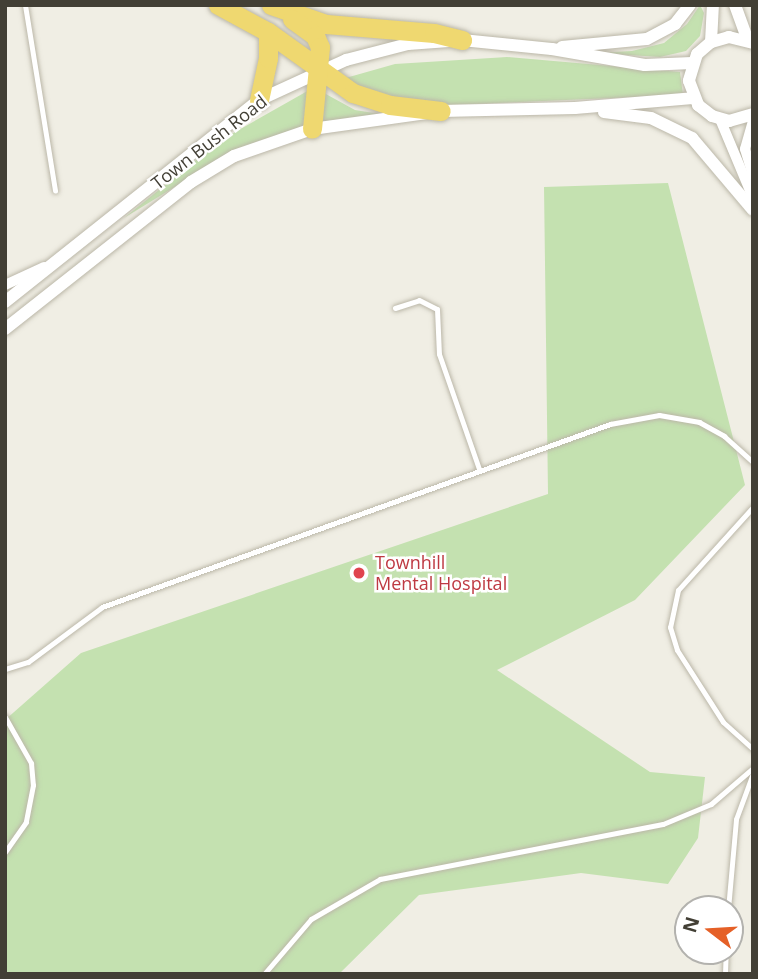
<!DOCTYPE html>
<html>
<head>
<meta charset="utf-8">
<style>
	body { margin:0 }
	#map { position:relative; width:758px; height:979px; overflow:hidden; background:#f0eee4; font-family:"Open Sans",sans-serif }
	div>[style] { position:absolute }
	.green>* { inset:0; background:#c4e1b0 }
	.roads { filter:drop-shadow(0 0 2px #bbb7a8) drop-shadow(0 0 2px #bbb7a8) }
	.service>* { height:5px; margin:-2.5px; padding:0 2.5px; transform-origin:2.5px; border-radius:2.5px; background:#fff }
	.minor>* { height:10px; margin:-5px; padding:0 5px; transform-origin:5px; border-radius:5px; background:#fff }
	.tertiary>* { height:12px; margin:-6px; padding:0 6px; transform-origin:6px; border-radius:6px; background:#fff }
	.motorway>* { height:19px; margin:-9.5px; padding:0 9.5px; transform-origin:9.5px; border-radius:9.5px; background:#efd870 }
	.dots>* { width:19px; height:19px; translate:-50% -50%; box-sizing:border-box; border:4px solid #fff; border-radius:50% }
	span { translate:-50% -50%; white-space:nowrap; text-align:center; line-height:1.15; -webkit-text-stroke:5px #fff; paint-order:stroke }
	.street-label { font-size:18px; color:#423f35 }
	.health-label { font-size:18px; color:#be3a42 }
	.left { translate:0 -50%; text-align:left }
	.frame { position:absolute; inset:0; border:7px solid #423f35; pointer-events:none }
	.north { position:absolute; left:674px; top:895px; width:70px; height:70px; box-sizing:border-box; background:#fff; border:2px solid #b3b2ae; border-radius:50%; rotate:287deg; font-size:19px; font-weight:700; line-height:28px; text-align:center; color:#423f35 }
	.north::after { content:''; display:block; margin:auto; width:24px; height:32px; background:#e56027; clip-path:polygon(50% 0,100% 100%,50% 72%,0 100%) }
</style>
</head>
<body>
<div id="map">
	<div class="green">
		<i style="clip-path:polygon(700px 5px,704px 13px,700px 36px,686px 51px,660px 57px,597px 53px,632px 51px,664px 43px,687px 24px)"></i>
		<i style="clip-path:polygon(507px 57px,680px 72px,683px 95px,404px 107px,335px 81px,395px 64px)"></i>
		<i style="clip-path:polygon(311px 89px,303px 129px,212px 164px,124px 218px,221px 140px)"></i>
		<i style="clip-path:polygon(324px 93px,355px 110px,392px 116px,323px 125px)"></i>
		<i style="clip-path:polygon(668px 183px,745px 485px,635px 600px,497px 670px,650px 772px,705px 777px,698px 838px,668px 884px,581px 873px,419px 895px,339px 974px,5px 974px,5px 720px,81px 653px,548px 494px,544px 187px)"></i>
	</div>
	<div class="roads">
		<div class="service">
			<i style="left:25px;top:5px;width:188px;rotate:80.8deg"></i>
			<i style="left:395px;top:308px;width:25px;rotate:-18deg"></i>
			<i style="left:419px;top:300px;width:20px;rotate:27deg"></i>
			<i style="left:437px;top:309px;width:45px;rotate:87.5deg"></i>
			<i style="left:439px;top:354px;width:122px;rotate:70.8deg"></i>
			<i style="left:753px;top:507px;width:112px;rotate:132.1deg"></i>
			<i style="left:678px;top:590px;width:38px;rotate:102deg"></i>
			<i style="left:670px;top:627px;width:24px;rotate:73deg"></i>
			<i style="left:677px;top:650px;width:85px;rotate:57.4deg"></i>
			<i style="left:723px;top:722px;width:40px;rotate:42deg"></i>
			<i style="left:5px;top:669px;width:24px;rotate:-17deg"></i>
			<i style="left:28px;top:662px;width:92px;rotate:-36.6deg"></i>
			<i style="left:102px;top:607px;width:540px;rotate:-19.81deg"></i>
			<i style="left:610px;top:424px;width:50px;rotate:-10.4deg"></i>
			<i style="left:659px;top:415px;width:41px;rotate:9.9deg"></i>
			<i style="left:699px;top:422px;width:29px;rotate:29deg"></i>
			<i style="left:724px;top:436px;width:39px;rotate:42deg"></i>
			<i style="left:5px;top:717px;width:53px;rotate:60.5deg"></i>
			<i style="left:31px;top:763px;width:22px;rotate:85deg"></i>
			<i style="left:33px;top:785px;width:38px;rotate:101deg"></i>
			<i style="left:26px;top:822px;width:37px;rotate:125deg"></i>
			<i style="left:728px;top:909px;width:90px;rotate:-84.9deg"></i>
			<i style="left:736px;top:819px;width:49px;rotate:-69.7deg"></i>
			<i style="left:264px;top:974px;width:72px;rotate:-49.5deg"></i>
			<i style="left:311px;top:919px;width:80px;rotate:-30.1deg"></i>
			<i style="left:380px;top:879px;width:288px;rotate:-11deg"></i>
			<i style="left:663px;top:824px;width:52px;rotate:-22.6deg"></i>
			<i style="left:711px;top:804px;width:55px;rotate:-40.6deg"></i>
			<i style="left:725px;top:974px;width:23px;rotate:-88deg"></i>
		</div>
		<div class="minor">
			<i style="left:720px;top:119px;width:86px;rotate:67.3deg"></i>
			<i style="left:753px;top:121px;width:29px;rotate:106deg"></i>
			<i style="left:745px;top:149px;width:28px;rotate:73deg"></i>
			<i style="left:5px;top:285px;width:43px;rotate:-24.8deg"></i>
		</div>
		<div class="tertiary">
			<i style="left:735px;top:5px;width:38px;rotate:70deg"></i>
			<i style="left:711px;top:42px;width:37px;rotate:-87deg"></i>
			<i style="left:753px;top:43px;width:25px;rotate:-166deg"></i>
			<i style="left:729px;top:37px;width:19px;rotate:164deg"></i>
			<i style="left:711px;top:42px;width:18px;rotate:139deg"></i>
			<i style="left:697px;top:54px;width:28px;rotate:107deg"></i>
			<i style="left:689px;top:81px;width:26px;rotate:69deg"></i>
			<i style="left:698px;top:105px;width:18px;rotate:38deg"></i>
			<i style="left:712px;top:116px;width:18px;rotate:16deg"></i>
			<i style="left:729px;top:121px;width:25px;rotate:-16deg"></i>
			<i style="left:562px;top:47px;width:85px;rotate:-5.4deg"></i>
			<i style="left:647px;top:39px;width:32px;rotate:-28deg"></i>
			<i style="left:675px;top:24px;width:24px;rotate:-52deg"></i>
			<i style="left:604px;top:112px;width:47px;rotate:7.3deg"></i>
			<i style="left:651px;top:118px;width:46px;rotate:26deg"></i>
			<i style="left:692px;top:138px;width:94px;rotate:49.7deg"></i>
			<i style="left:5px;top:302px;width:325px;rotate:-38.5deg"></i>
			<i style="left:259px;top:100px;width:96px;rotate:-24.7deg"></i>
			<i style="left:346px;top:60px;width:64px;rotate:-14.5deg"></i>
			<i style="left:408px;top:44px;width:54px;rotate:-4.2deg"></i>
			<i style="left:462px;top:40px;width:90px;rotate:5.7deg"></i>
			<i style="left:552px;top:49px;width:94px;rotate:9.8deg"></i>
			<i style="left:645px;top:65px;width:47px;rotate:-2.4deg"></i>
			<i style="left:5px;top:329px;width:237px;rotate:-38.3deg"></i>
			<i style="left:191px;top:182px;width:50px;rotate:-31.2deg"></i>
			<i style="left:234px;top:156px;width:83px;rotate:-19.1deg"></i>
			<i style="left:312px;top:129px;width:130px;rotate:-7.9deg"></i>
			<i style="left:441px;top:111px;width:134px;rotate:-1.3deg"></i>
			<i style="left:575px;top:108px;width:118px;rotate:-4.8deg"></i>
		</div>
		<div class="motorway">
			<i style="left:218px;top:5px;width:57px;rotate:28.4deg"></i>
			<i style="left:268px;top:32px;width:105px;rotate:35.7deg"></i>
			<i style="left:353px;top:93px;width:39px;rotate:18deg"></i>
			<i style="left:390px;top:105px;width:51px;rotate:6.7deg"></i>
			<i style="left:271px;top:5px;width:58px;rotate:19.1deg"></i>
			<i style="left:326px;top:24px;width:108px;rotate:4.8deg"></i>
			<i style="left:434px;top:33px;width:29px;rotate:14deg"></i>
			<i style="left:292px;top:19px;width:29px;rotate:36deg"></i>
			<i style="left:315px;top:36px;width:12px;rotate:66deg"></i>
			<i style="left:320px;top:47px;width:82px;rotate:95.6deg"></i>
			<i style="left:259px;top:100px;width:43px;rotate:-77.9deg"></i>
			<i style="left:268px;top:58px;width:26px;rotate:-90deg"></i>
		</div>
	</div>
	<div class="dots">
		<i style="left:359px;top:573px;background:#e0444e"></i>
	</div>
	<div class="street-label">
		<span style="left:209px;top:142px;rotate:-38deg">Town Bush Road</span>
	</div>
	<div class="health-label">
		<span class="left" style="left:375px;top:573px">Townhill<br>Mental Hospital</span>
	</div>
	<div class="frame"></div>
	<div class="north">N</div>
</div>
</body>
</html>
